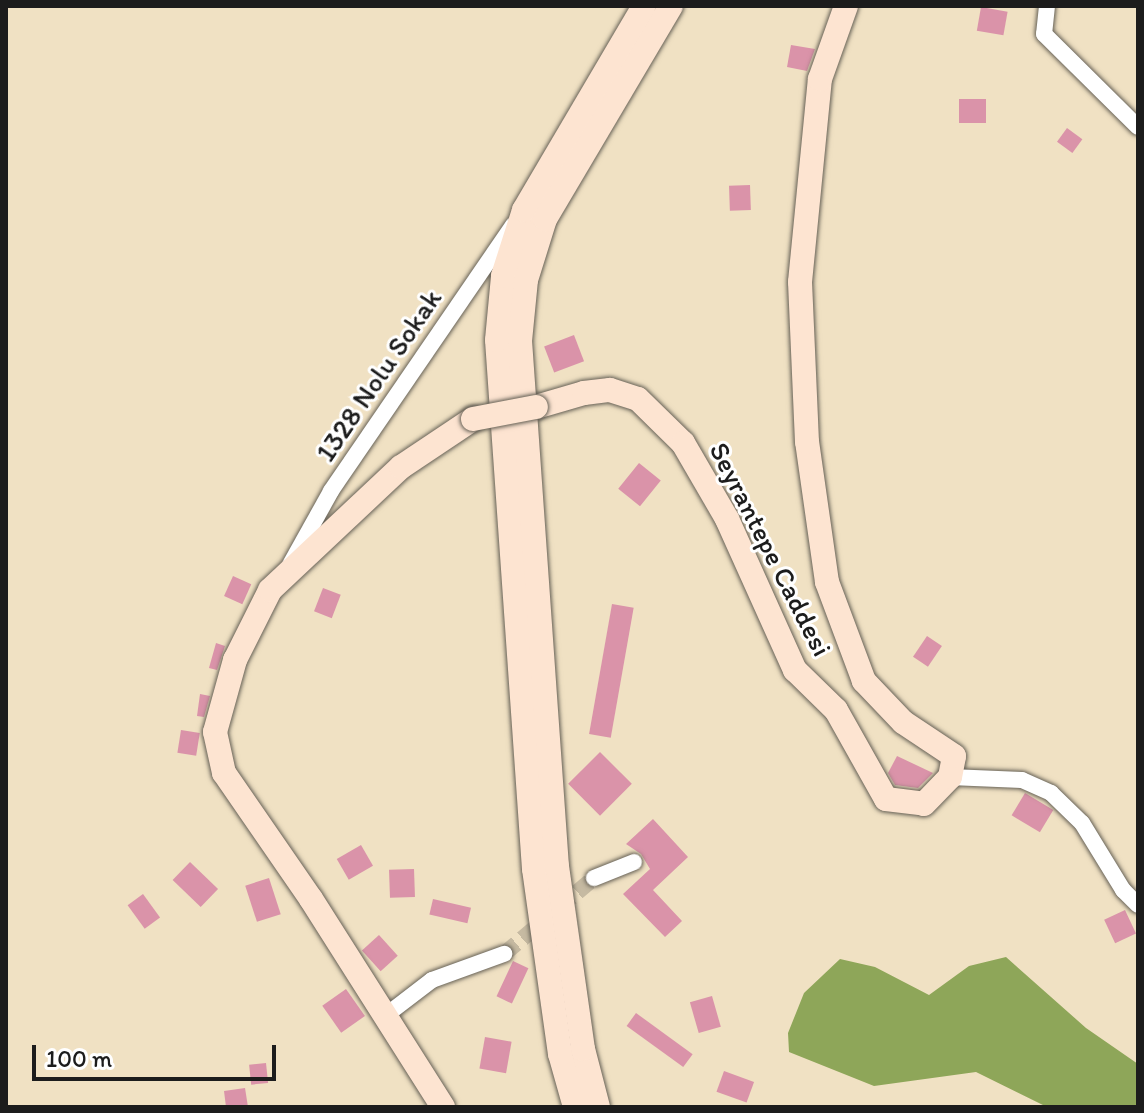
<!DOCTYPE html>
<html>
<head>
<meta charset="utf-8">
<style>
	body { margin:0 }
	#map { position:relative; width:1144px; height:1113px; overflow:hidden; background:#f0e1c3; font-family:Itim,sans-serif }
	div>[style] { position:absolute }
	.forest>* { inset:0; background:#8ea659 }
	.building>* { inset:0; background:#da93a9; transform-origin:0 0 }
	.street-tunnel>* { height:16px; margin-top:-8px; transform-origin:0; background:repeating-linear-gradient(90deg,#c6baa2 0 16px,transparent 0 24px) }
	.roads { filter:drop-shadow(0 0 2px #666156) drop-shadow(0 0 2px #666156) }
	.street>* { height:16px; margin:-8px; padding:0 8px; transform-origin:8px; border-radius:8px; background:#fff }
	.secondary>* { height:24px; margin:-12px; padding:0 12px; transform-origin:12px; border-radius:12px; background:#fde4d1 }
	.bridges { filter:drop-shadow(0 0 2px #666156) drop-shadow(0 0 2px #666156) }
	.secondary-bridge>* { height:24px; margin:-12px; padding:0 12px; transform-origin:12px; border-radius:12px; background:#fde4d1 }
	span { translate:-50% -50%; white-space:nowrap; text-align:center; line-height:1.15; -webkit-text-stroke:6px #fff; paint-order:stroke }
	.street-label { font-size:28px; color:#1c1c1c }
	.frame { position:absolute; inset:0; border:8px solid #1c1c1c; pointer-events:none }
	.scale { position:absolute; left:32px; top:1045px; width:244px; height:36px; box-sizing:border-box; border:4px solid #1c1c1c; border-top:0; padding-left:10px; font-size:24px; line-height:28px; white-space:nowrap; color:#1c1c1c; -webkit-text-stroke:6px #fff; paint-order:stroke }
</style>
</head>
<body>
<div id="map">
	<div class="forest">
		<i style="clip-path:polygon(1006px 957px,1086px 1028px,1138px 1064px,1138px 1107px,1047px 1107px,976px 1072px,874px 1086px,789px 1052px,788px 1033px,804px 993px,840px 959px,875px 967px,929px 995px,969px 966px)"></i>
	</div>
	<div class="building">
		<i style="left:981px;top:7px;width:27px;height:24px;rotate:10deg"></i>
		<i style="clip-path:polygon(791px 45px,815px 49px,807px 71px,787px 67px)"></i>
		<i style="left:959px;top:99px;width:27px;height:24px"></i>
		<i style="left:1067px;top:128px;width:19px;height:17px;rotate:36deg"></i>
		<i style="left:750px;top:185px;width:25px;height:21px;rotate:88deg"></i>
		<i style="left:574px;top:335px;width:28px;height:32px;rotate:69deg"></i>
		<i style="left:639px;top:463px;width:28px;height:33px;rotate:39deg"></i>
		<i style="left:233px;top:576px;width:20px;height:22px;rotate:24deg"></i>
		<i style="left:323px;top:588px;width:19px;height:25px;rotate:21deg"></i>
		<i style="left:612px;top:604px;width:22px;height:132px;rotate:10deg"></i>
		<i style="left:927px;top:636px;width:18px;height:25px;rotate:34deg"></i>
		<i style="clip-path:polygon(216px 643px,225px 646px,217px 670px,209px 668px)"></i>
		<i style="clip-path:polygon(200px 694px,210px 696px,204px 717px,197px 716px)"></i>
		<i style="left:181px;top:730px;width:19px;height:23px;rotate:9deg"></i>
		<i style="left:600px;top:752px;width:45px;height:45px;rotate:45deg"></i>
		<i style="clip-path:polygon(897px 756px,933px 773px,918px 788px,895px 785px,888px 773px)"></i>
		<i style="left:1025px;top:793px;width:33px;height:26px;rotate:31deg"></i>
		<i style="clip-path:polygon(653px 819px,688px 857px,653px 890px,682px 921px,665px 937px,623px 894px,650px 869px,641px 854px,626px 844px)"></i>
		<i style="left:361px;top:845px;width:24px;height:28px;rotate:60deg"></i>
		<i style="left:190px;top:862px;width:39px;height:25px;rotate:44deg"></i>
		<i style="left:414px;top:869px;width:28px;height:25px;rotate:88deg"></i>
		<i style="left:269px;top:878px;width:38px;height:25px;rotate:72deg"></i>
		<i style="left:143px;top:894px;width:29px;height:19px;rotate:54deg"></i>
		<i style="left:433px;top:899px;width:39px;height:16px;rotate:13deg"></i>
		<i style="left:1125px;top:910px;width:26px;height:23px;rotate:65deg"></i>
		<i style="left:379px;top:935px;width:28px;height:23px;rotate:48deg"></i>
		<i style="left:513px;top:961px;width:17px;height:39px;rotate:25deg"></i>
		<i style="left:346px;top:989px;width:33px;height:29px;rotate:55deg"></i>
		<i style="left:712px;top:996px;width:32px;height:23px;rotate:74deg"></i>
		<i style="left:636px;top:1013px;width:70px;height:16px;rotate:36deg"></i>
		<i style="left:485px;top:1037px;width:27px;height:32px;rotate:10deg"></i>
		<i style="left:266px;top:1063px;width:20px;height:17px;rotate:84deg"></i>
		<i style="left:724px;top:1071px;width:32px;height:22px;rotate:20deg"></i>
		<i style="clip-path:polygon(245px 1088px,248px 1107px,226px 1107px,224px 1091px)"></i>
	</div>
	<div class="street-tunnel">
		<i style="left:504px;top:954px;width:118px;rotate:-40.2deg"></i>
	</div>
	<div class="roads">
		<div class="street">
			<i style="left:1047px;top:6px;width:28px;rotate:96deg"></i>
			<i style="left:1044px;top:34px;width:132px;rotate:44.7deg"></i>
			<i style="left:291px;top:563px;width:82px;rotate:-60.9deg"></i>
			<i style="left:331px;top:491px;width:322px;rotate:-55.6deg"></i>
			<i style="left:950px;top:777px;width:72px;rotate:2.4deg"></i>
			<i style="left:1022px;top:780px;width:32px;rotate:24deg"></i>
			<i style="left:1051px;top:793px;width:43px;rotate:44.1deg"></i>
			<i style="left:1082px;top:823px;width:79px;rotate:58.5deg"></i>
			<i style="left:1123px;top:890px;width:21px;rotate:45deg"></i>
			<i style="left:594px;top:878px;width:43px;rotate:-21.8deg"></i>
			<i style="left:385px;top:1016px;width:59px;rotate:-37.5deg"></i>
			<i style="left:432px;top:980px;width:77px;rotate:-19.9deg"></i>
		</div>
		<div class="secondary">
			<i style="left:536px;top:407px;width:50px;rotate:-16.3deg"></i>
			<i style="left:584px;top:393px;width:26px;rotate:-7deg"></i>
			<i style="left:610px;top:390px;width:29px;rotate:18deg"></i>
			<i style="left:638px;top:399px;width:63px;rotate:44.4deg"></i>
			<i style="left:683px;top:443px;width:88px;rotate:59.9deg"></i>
			<i style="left:727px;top:519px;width:166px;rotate:65.8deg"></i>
			<i style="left:795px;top:670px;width:57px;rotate:44.3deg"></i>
			<i style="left:836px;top:710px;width:102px;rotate:60.7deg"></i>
			<i style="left:886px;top:799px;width:38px;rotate:7deg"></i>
			<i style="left:924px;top:804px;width:37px;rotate:-46deg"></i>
			<i style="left:950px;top:777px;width:21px;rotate:-79deg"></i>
			<i style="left:954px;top:756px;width:61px;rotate:-146.3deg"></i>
			<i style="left:903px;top:722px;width:57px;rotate:-133.6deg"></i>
			<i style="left:864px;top:681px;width:106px;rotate:-110.5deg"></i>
			<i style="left:827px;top:582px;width:141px;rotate:-98.1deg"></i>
			<i style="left:807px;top:442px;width:160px;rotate:-92.5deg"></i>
			<i style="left:800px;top:282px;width:204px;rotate:-84.4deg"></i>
			<i style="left:820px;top:79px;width:77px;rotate:-70.4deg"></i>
			<i style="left:443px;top:1107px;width:246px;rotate:-122.4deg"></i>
			<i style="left:311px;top:899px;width:153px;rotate:-124.6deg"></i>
			<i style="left:224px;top:773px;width:42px;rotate:-102.4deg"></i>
			<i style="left:215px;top:732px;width:75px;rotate:-74.5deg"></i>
			<i style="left:235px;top:660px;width:78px;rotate:-63.4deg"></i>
			<i style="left:270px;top:590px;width:180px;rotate:-43.2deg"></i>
			<i style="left:401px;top:467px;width:87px;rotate:-33.7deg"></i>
			<i style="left:575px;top:1107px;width:55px;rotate:-105.8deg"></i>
			<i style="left:560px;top:1054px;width:187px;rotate:-98deg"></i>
			<i style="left:534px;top:869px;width:530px;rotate:-94deg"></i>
			<i style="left:497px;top:340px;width:64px;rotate:-84.6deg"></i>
			<i style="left:503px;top:276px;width:69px;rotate:-72.3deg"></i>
			<i style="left:524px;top:210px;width:237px;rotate:-59.5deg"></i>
			<i style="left:598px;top:1107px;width:60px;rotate:-104.5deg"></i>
			<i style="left:583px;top:1049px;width:184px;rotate:-98.1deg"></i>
			<i style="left:557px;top:867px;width:527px;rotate:-94.02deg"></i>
			<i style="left:520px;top:341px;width:61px;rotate:-84.4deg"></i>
			<i style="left:526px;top:280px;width:64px;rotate:-72.7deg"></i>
			<i style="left:545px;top:219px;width:247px;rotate:-59.4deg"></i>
		</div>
	</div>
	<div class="bridges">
		<div class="secondary-bridge">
			<i style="left:473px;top:419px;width:64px;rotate:-10.8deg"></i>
		</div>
	</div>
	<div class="street-label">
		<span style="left:378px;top:375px;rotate:-56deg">1328 Nolu Sokak</span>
		<span style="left:771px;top:549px;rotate:63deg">Seyrantepe Caddesi</span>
	</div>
	<div class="frame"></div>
	<div class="scale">100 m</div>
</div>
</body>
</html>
